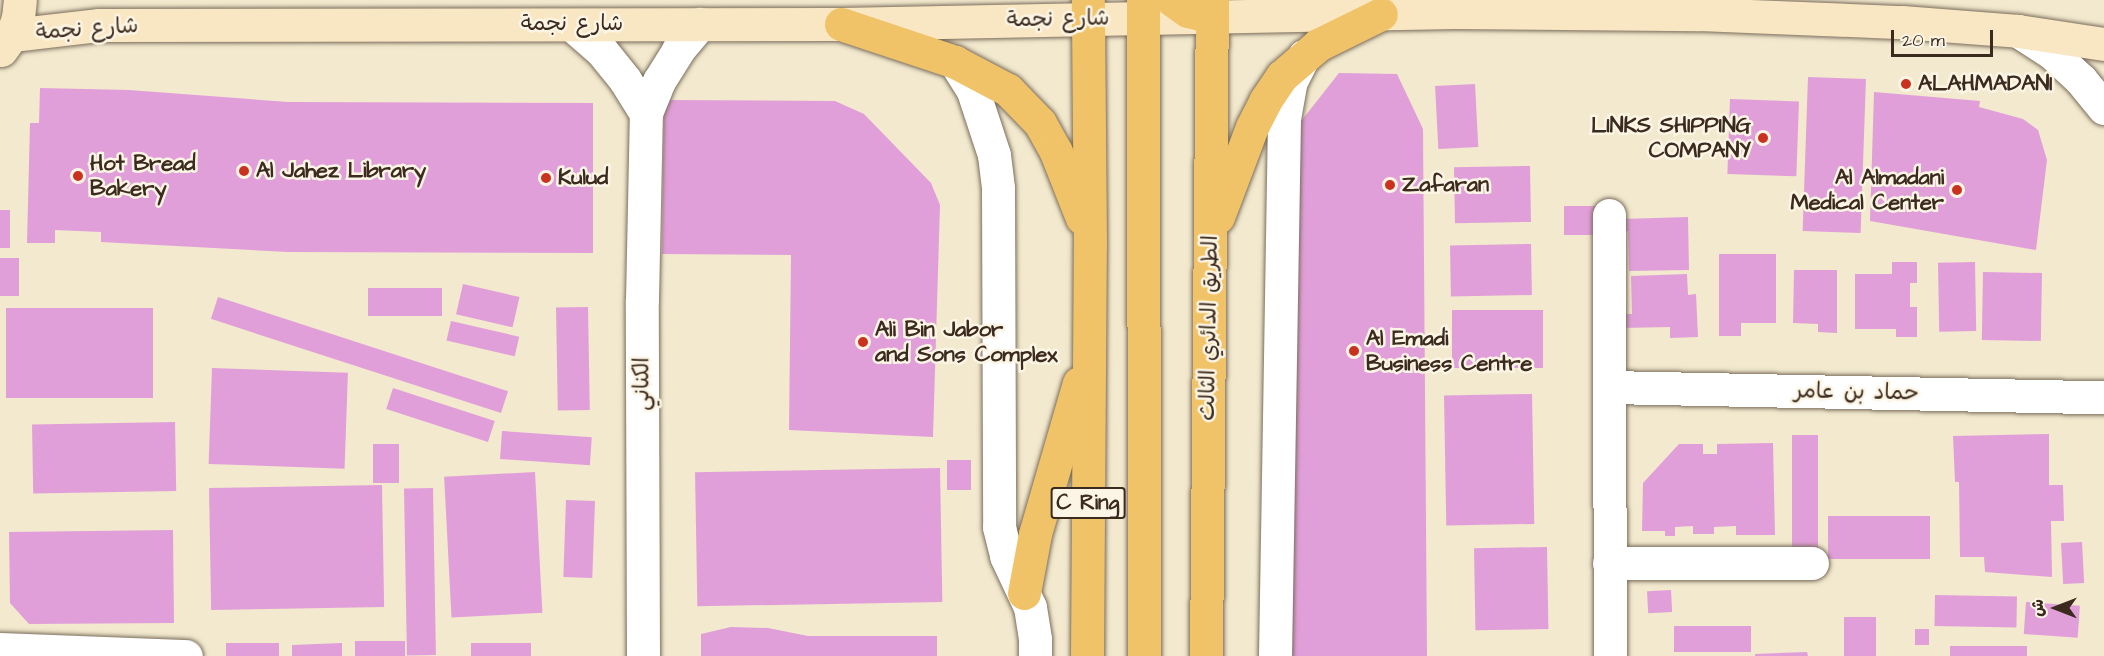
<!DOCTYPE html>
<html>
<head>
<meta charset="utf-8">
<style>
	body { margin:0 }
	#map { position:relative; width:2104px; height:656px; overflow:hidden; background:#f2e9ce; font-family:"Architects Daughter","Playpen Sans Arabic",sans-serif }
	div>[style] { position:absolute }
	.building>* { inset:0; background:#e19fd9; transform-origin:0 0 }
	.roads { filter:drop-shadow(0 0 2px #7b6d5c) drop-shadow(0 0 2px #7b6d5c) }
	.street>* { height:33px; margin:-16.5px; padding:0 16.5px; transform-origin:16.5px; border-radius:16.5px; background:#fff }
	.secondary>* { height:33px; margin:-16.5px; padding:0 16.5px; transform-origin:16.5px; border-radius:16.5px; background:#f9e7c3 }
	.highway>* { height:33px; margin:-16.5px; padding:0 16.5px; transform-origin:16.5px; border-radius:16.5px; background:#f1c369 }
	.dots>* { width:16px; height:16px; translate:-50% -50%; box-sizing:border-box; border:3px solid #fcf5e5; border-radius:50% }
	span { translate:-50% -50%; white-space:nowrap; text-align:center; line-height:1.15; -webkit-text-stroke:5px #fcf5e5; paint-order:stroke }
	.shield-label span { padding:2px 4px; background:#fcf5e5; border:2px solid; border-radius:4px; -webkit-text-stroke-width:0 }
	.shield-label { font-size:21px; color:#3b2a1e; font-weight:700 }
	.street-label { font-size:22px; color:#3b2a1e }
	.poi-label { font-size:22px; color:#3b2a1e; font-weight:700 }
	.left { translate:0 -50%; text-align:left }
	.right { translate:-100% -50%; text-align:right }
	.north { position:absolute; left:2026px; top:578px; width:60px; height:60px; -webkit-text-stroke:4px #fcf5e5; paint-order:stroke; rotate:270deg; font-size:16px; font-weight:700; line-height:24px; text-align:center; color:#3b2a1e }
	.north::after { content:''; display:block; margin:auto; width:21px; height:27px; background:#3b2a1e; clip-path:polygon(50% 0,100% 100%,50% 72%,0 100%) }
	.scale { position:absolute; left:1891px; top:30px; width:102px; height:27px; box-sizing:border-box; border:3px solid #3b2a1e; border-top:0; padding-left:8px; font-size:18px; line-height:21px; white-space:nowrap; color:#3b2a1e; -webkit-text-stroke:4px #fcf5e5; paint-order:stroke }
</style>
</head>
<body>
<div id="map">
	<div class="building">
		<i style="clip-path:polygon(1339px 73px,1397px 74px,1423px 129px,1427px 656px,1279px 656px,1291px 134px)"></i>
		<i style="left:1808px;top:77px;width:58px;height:154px;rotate:2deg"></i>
		<i style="left:1475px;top:84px;width:63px;height:40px;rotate:87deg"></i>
		<i style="clip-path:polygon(40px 88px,129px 90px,288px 102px,593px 103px,593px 253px,288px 252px,101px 242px,101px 232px,55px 230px,55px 243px,27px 243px,30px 123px,39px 123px)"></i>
		<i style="clip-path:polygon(1874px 92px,1980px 101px,1979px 107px,2023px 119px,2038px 130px,2047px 160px,2036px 250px,1870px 221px)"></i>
		<i style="left:1730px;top:99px;width:69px;height:75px;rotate:2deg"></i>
		<i style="clip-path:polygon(664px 100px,835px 101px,864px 114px,931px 183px,940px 205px,933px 437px,789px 430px,791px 255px,662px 254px)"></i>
		<i style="left:1530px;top:166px;width:56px;height:76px;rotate:89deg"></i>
		<i style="left:1564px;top:206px;width:36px;height:29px"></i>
		<i style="left:0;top:210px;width:10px;height:38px"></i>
		<i style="clip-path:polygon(1688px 217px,1689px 270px,1629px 271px,1628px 231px,1621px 232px,1621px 219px)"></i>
		<i style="left:1531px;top:244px;width:51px;height:81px;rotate:89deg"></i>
		<i style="clip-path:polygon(1719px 254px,1776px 254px,1776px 323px,1741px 323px,1741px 336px,1719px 336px)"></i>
		<i style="left:0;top:258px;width:19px;height:38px"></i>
		<i style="clip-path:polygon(1892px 262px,1917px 262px,1917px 283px,1910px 283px,1910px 307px,1917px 307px,1917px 337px,1896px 337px,1896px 329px,1855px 329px,1855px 274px,1892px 274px)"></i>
		<i style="left:1975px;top:262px;width:69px;height:37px;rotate:89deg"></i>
		<i style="clip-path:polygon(1794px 270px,1837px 270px,1837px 333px,1818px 332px,1818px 324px,1793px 323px)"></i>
		<i style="left:1983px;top:272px;width:59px;height:68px;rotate:1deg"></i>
		<i style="clip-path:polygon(1687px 274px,1688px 295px,1696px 294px,1698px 337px,1670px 338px,1670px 327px,1621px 328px,1620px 314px,1632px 314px,1631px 276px)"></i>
		<i style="left:463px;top:284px;width:58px;height:31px;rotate:13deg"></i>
		<i style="left:368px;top:288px;width:74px;height:28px"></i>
		<i style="left:218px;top:297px;width:305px;height:23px;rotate:18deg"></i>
		<i style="left:588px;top:307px;width:103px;height:32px;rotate:89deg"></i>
		<i style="left:6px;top:308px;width:147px;height:90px"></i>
		<i style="left:1452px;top:310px;width:91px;height:58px"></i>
		<i style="left:451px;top:321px;width:70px;height:20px;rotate:13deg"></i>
		<i style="left:212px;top:368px;width:136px;height:96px;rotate:2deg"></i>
		<i style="left:393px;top:388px;width:107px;height:22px;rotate:18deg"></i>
		<i style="left:1532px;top:394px;width:130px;height:88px;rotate:89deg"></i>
		<i style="left:175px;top:422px;width:69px;height:143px;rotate:89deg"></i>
		<i style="left:502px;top:431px;width:90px;height:28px;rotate:4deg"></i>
		<i style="clip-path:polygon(2049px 434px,2049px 485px,2063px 485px,2064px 521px,2051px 521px,2052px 577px,1985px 572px,1984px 557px,1960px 557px,1959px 482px,1955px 482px,1953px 436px)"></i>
		<i style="left:1792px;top:435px;width:26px;height:122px"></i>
		<i style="clip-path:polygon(1773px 443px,1775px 535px,1736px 535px,1736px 526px,1714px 527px,1714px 534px,1693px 534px,1693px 526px,1675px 527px,1675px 536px,1665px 536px,1665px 531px,1642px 531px,1643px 483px,1679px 444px,1703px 444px,1703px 454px,1717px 454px,1717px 444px)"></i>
		<i style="left:373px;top:444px;width:26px;height:39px"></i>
		<i style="left:947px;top:460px;width:24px;height:30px"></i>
		<i style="left:940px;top:468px;width:134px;height:245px;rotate:89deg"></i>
		<i style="left:535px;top:472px;width:141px;height:91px;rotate:87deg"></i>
		<i style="left:382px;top:485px;width:122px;height:173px;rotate:89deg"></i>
		<i style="left:433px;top:488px;width:167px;height:29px;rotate:89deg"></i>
		<i style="left:566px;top:500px;width:29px;height:77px;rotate:2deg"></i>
		<i style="left:1828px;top:516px;width:102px;height:43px"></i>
		<i style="clip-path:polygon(173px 530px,174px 623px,29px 624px,10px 603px,9px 532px)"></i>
		<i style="left:2082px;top:542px;width:41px;height:21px;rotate:87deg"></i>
		<i style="left:1547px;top:547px;width:82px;height:73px;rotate:89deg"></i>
		<i style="left:1671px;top:590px;width:22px;height:24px;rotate:87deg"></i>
		<i style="left:1935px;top:595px;width:82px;height:31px;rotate:1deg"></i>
		<i style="left:2026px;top:602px;width:54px;height:32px;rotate:4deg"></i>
		<i style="left:1844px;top:617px;width:32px;height:39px"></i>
		<i style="left:1674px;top:626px;width:77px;height:26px"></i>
		<i style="clip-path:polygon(731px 627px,768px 628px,808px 636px,937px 636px,937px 656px,701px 656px,701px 634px)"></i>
		<i style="left:1915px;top:629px;width:14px;height:16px"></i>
		<i style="left:405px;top:641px;width:15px;height:50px;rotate:90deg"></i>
		<i style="left:226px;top:643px;width:53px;height:13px"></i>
		<i style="clip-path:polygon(342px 643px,342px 656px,292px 656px,292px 645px)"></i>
		<i style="left:471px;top:643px;width:60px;height:13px"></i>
		<i style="left:1950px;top:646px;width:77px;height:10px"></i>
		<i style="clip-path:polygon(1807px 652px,1808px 656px,1755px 656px,1755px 654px)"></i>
	</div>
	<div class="roads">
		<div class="street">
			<i style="left:572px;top:25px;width:38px;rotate:41deg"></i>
			<i style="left:601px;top:50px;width:38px;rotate:51deg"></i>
			<i style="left:625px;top:80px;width:39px;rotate:58deg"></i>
			<i style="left:2018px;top:31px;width:40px;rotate:32.9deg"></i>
			<i style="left:2052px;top:53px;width:40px;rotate:43deg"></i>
			<i style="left:2081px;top:80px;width:36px;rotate:51deg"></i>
			<i style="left:955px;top:62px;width:34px;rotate:58deg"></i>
			<i style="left:973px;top:91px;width:67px;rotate:71.8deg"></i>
			<i style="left:994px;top:155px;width:33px;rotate:83deg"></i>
			<i style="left:998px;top:188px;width:339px;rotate:89.8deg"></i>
			<i style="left:999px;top:527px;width:30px;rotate:76deg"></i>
			<i style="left:1006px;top:556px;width:56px;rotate:64.8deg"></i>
			<i style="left:1030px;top:607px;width:32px;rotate:81deg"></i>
			<i style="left:1035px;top:639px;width:17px;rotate:90deg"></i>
			<i style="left:1609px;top:215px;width:441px;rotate:89.9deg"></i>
			<i style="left:1609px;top:387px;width:495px;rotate:1.2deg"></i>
			<i style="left:1609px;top:563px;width:203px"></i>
			<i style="left:0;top:649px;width:186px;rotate:2.2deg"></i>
			<i style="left:643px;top:656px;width:356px;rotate:-90.2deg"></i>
			<i style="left:642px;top:300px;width:187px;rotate:-88.8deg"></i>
			<i style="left:646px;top:113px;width:35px;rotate:-68deg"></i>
			<i style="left:659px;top:81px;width:36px;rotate:-58deg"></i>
			<i style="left:678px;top:50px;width:34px;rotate:-50deg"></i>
			<i style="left:1275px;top:656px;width:537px;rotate:-89.04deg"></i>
			<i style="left:1284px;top:119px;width:39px;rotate:-80deg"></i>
			<i style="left:1291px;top:81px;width:28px;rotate:-63deg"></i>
		</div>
		<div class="secondary">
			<i style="left:12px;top:35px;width:88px;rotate:-6.6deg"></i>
			<i style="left:99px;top:25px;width:742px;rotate:-0.08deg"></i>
			<i style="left:841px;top:24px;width:614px;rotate:-1.12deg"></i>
			<i style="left:1455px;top:12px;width:244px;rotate:0.5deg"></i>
			<i style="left:1699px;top:14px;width:203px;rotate:2.3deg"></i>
			<i style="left:1902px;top:22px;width:116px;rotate:4.4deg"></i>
			<i style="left:2018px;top:31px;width:87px;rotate:8.6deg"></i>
			<i style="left:1px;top:50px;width:19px;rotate:-54deg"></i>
			<i style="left:12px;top:35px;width:18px;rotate:-71deg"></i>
			<i style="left:18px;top:18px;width:18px;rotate:-84deg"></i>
		</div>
		<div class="highway">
			<i style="left:1143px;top:0;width:656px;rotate:89.91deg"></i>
			<i style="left:1172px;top:0;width:19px;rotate:35deg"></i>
			<i style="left:1188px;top:11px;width:25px;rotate:14deg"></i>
			<i style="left:841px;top:24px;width:120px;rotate:18.4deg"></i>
			<i style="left:955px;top:62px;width:60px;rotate:27.8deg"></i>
			<i style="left:1008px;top:90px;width:46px;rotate:45.9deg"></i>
			<i style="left:1040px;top:123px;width:33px;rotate:61deg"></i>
			<i style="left:1056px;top:152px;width:71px;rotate:68.5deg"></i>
			<i style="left:1218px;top:217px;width:96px;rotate:-69.3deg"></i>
			<i style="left:1252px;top:127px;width:29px;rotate:-63deg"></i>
			<i style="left:1265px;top:101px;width:30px;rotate:-56deg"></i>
			<i style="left:1282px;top:76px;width:48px;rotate:-40.7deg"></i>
			<i style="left:1318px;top:45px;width:70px;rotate:-26.2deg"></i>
			<i style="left:1024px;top:593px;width:60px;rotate:-79.4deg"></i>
			<i style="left:1035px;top:534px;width:157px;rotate:-73.8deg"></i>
			<i style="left:1087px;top:656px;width:410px;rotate:-89.6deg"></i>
			<i style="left:1090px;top:246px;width:246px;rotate:-90.5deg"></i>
			<i style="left:1206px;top:656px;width:656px;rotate:-89.48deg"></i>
		</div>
	</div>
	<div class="dots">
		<i style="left:1906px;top:84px;background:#c8321e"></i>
		<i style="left:1763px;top:138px;background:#c8321e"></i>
		<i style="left:244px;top:171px;background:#c8321e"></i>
		<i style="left:78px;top:176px;background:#c8321e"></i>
		<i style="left:546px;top:178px;background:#c8321e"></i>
		<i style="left:1390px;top:185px;background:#c8321e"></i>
		<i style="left:1957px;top:190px;background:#c8321e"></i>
		<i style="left:863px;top:342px;background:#c8321e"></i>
		<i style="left:1354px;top:351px;background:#c8321e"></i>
	</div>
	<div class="shield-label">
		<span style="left:1088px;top:503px">C Ring</span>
	</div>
	<div class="street-label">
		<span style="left:1058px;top:19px;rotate:-1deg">شارع نجمة</span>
		<span style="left:572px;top:24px">شارع نجمة</span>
		<span style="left:87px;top:29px;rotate:-4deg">شارع نجمة</span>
		<span style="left:1209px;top:328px;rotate:-89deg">الطريق الدائري الثالث</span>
		<span style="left:642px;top:384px;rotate:-90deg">الكناني</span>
		<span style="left:1856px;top:392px;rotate:1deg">حماد بن عامر</span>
	</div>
	<div class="poi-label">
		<span class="left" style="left:1918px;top:84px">ALAHMADANI</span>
		<span class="right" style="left:1751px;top:138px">LINKS SHIPPING<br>COMPANY</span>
		<span class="left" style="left:90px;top:176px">Hot Bread<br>Bakery</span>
		<span class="left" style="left:256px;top:171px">Al Jahez Library</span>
		<span class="right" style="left:1944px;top:190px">Al Almadani<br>Medical Center</span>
		<span class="left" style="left:558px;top:178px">Kulud</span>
		<span class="left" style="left:1402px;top:185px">Zafaran</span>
		<span class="left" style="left:875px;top:342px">Ali Bin Jabor<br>and Sons Complex</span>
		<span class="left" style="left:1366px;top:351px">Al Emadi<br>Business Centre</span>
	</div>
	<div class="north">ش</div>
	<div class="scale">20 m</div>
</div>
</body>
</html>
